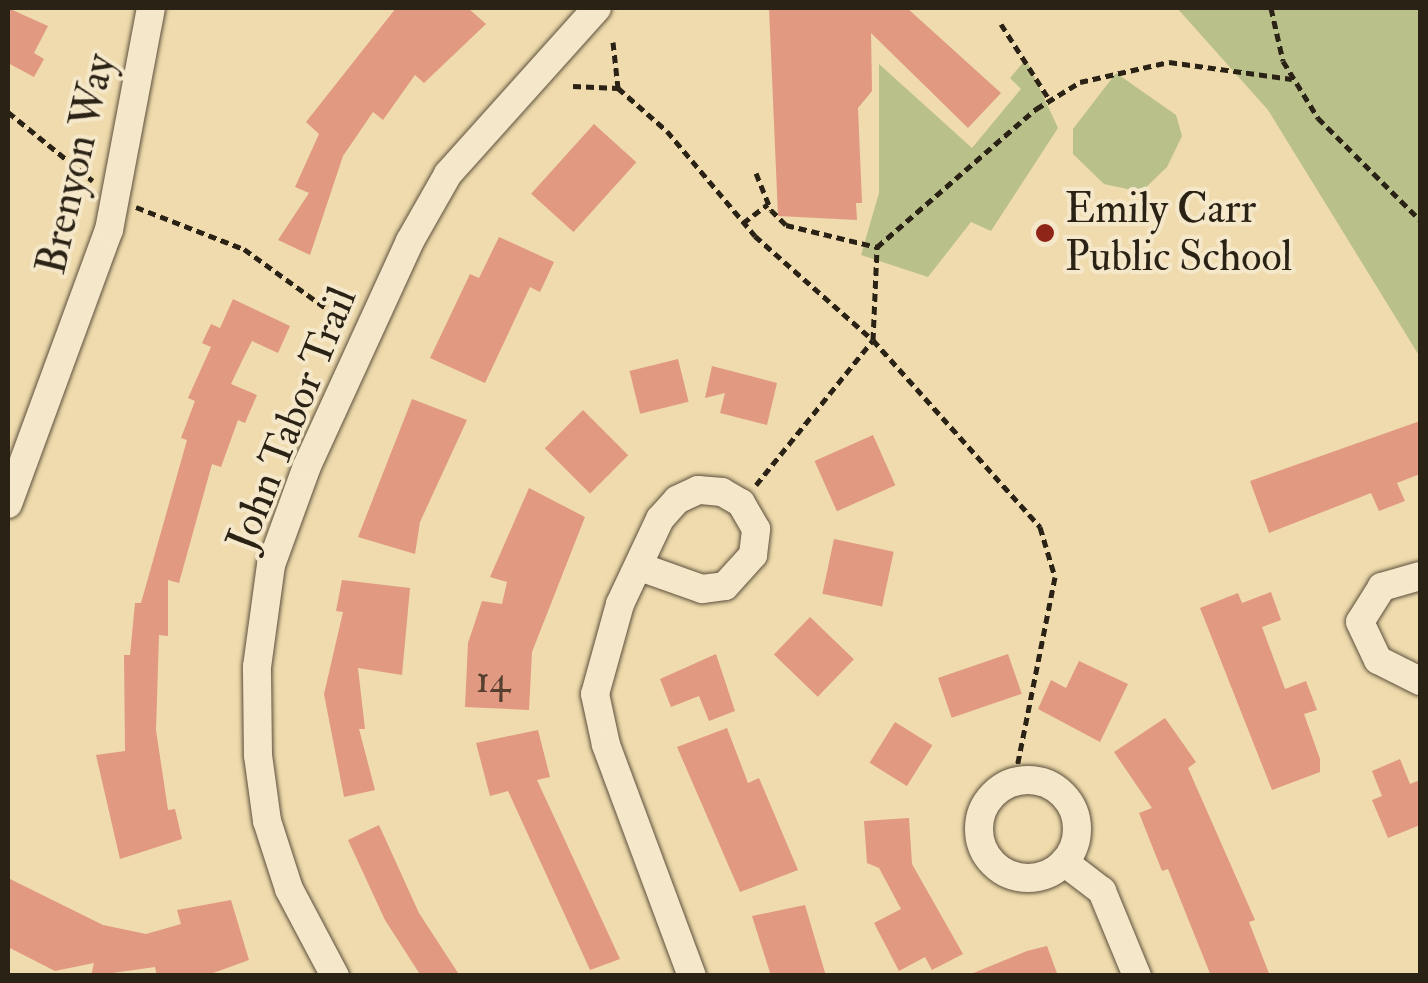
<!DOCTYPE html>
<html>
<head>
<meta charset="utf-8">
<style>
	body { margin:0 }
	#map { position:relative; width:1428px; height:983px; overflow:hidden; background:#efdbad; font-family:"IM FELL Double Pica",serif }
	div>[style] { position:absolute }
	.green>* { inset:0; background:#b9c08a }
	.building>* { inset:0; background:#e19981; transform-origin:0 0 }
	.path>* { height:5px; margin-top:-2.5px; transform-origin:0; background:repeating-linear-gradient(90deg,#2b2216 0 8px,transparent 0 13px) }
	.roads { filter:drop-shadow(0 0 2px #5c503c) drop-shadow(0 0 2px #5c503c) }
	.minor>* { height:28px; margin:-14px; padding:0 14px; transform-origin:14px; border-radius:14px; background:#f5e8ca }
	.minor>.ring { margin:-14px; padding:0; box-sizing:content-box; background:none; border:28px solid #f5e8ca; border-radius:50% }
	.dots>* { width:28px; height:28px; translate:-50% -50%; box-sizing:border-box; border:5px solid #f5e8ca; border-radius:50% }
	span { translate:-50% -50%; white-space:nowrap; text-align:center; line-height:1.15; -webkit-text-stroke:8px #f5e8ca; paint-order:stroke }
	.number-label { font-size:38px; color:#584031 }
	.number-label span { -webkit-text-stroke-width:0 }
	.street-label { font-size:42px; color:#2b2216 }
	.poi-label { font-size:42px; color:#2b2216 }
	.left { translate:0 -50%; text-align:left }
	.frame { position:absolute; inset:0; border:10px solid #2b2216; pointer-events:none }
</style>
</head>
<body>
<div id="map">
	<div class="green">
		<i style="clip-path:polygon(1177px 8px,1420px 8px,1420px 357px,1268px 110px)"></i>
		<i style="clip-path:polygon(1026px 59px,1058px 128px,991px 231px,971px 222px,928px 277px,861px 255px,879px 193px,879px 64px,972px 148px,1021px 89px,1010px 78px)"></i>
		<i style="clip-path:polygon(1116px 73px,1176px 115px,1182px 136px,1167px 167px,1141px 192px,1104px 184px,1073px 154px,1073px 129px)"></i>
	</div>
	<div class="building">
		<i style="clip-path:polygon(8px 8px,48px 26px,34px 53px,44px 59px,34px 77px,8px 63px)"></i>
		<i style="clip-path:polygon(396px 8px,468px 8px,486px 24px,424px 83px,415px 75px,383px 120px,373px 112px,343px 156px,310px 255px,278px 240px,309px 193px,295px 187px,319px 134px,306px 122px)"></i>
		<i style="clip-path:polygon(769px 8px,907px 8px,1001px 93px,968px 128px,871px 33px,872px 91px,858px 108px,862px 203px,856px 203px,857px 220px,778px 216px)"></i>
		<i style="left:594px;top:124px;width:57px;height:94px;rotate:42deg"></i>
		<i style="clip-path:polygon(499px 237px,554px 262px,540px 292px,530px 287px,485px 383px,430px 358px,470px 274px,479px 278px)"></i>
		<i style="clip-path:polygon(233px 299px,290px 326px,278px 353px,252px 341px,241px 363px,231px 384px,257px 395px,245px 423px,238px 420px,221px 467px,212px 464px,179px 583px,168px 580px,168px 636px,159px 635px,156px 730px,168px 810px,175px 809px,182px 839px,120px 859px,96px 755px,125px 751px,124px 655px,130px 655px,135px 603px,141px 603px,187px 440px,181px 438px,195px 401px,188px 398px,211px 347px,202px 343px,211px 324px,220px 328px)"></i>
		<i style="left:678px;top:359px;width:44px;height:50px;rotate:76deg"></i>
		<i style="clip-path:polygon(712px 366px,777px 383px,767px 425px,720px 413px,725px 393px,705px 398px)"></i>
		<i style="clip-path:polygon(412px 399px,467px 420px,420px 522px,415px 554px,358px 537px)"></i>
		<i style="left:583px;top:410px;width:64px;height:54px;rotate:45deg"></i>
		<i style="clip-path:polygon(1420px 421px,1420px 474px,1397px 483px,1405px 501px,1379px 511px,1371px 493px,1269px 533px,1250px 481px)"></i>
		<i style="left:873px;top:435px;width:55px;height:64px;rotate:66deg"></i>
		<i style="clip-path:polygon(529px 488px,585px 517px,532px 652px,529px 710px,465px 707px,468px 643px,482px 601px,502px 604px,507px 582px,490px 577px)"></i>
		<i style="left:834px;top:539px;width:61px;height:56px;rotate:12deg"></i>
		<i style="clip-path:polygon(342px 580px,410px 588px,402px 675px,358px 668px,365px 729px,359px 729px,375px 790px,344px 797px,324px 694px,343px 612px,336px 611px)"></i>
		<i style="clip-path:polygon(1271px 592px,1281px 620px,1262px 627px,1285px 689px,1306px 681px,1317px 710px,1304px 714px,1320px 759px,1320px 772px,1272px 790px,1200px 608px,1238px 593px,1242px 603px)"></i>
		<i style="left:810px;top:617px;width:61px;height:52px;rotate:44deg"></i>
		<i style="clip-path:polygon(716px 654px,735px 711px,709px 721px,699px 696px,671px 707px,660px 679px)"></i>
		<i style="left:1008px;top:654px;width:42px;height:74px;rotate:71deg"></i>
		<i style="clip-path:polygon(1079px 661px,1128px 684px,1100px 742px,1038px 709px,1051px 680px,1066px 688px)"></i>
		<i style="clip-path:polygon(1165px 718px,1196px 762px,1188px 768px,1255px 920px,1249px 922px,1270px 976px,1211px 976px,1168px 869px,1162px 871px,1139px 813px,1152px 808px,1114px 752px)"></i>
		<i style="left:895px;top:722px;width:44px;height:48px;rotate:32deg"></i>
		<i style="clip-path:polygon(727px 728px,748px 783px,759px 778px,798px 870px,740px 892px,677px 747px)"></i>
		<i style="clip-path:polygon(538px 730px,550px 777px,537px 780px,620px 959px,590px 970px,508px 791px,490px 796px,476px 743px)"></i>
		<i style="clip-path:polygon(1400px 759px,1410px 784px,1420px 780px,1420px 825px,1388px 838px,1372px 800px,1382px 796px,1372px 771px)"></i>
		<i style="clip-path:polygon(909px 818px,912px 864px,963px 954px,932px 970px,925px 957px,899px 971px,874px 923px,901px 909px,879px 868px,867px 863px,864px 821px)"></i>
		<i style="clip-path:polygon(379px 825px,419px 913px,460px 976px,421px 976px,385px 920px,348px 840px)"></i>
		<i style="clip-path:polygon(8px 878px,103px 925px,146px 934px,181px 924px,177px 910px,231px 900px,249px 960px,205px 976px,157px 976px,155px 967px,91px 976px,94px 963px,55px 971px,8px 947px)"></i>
		<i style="clip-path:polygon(805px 905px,826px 976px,771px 976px,752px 916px)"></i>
		<i style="clip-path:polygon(1047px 946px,1058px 976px,966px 976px,1027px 951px)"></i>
	</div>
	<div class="path">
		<i style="left:1271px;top:8px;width:54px;rotate:77.2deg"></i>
		<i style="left:1283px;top:61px;width:67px;rotate:58.4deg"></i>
		<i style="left:1318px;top:118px;width:144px;rotate:45deg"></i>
		<i style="left:1001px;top:24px;width:89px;rotate:57.4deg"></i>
		<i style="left:613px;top:42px;width:46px;rotate:83.8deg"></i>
		<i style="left:573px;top:86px;width:45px;rotate:2.5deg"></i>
		<i style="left:618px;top:88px;width:65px;rotate:41.3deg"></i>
		<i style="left:667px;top:131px;width:137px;rotate:50deg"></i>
		<i style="left:755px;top:236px;width:157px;rotate:41.4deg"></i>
		<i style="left:873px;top:340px;width:251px;rotate:48.2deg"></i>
		<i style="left:1040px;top:527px;width:52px;rotate:73.3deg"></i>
		<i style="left:1055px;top:577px;width:210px;rotate:101.3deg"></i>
		<i style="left:8px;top:112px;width:109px;rotate:39.1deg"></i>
		<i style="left:756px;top:173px;width:40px;rotate:68deg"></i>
		<i style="left:771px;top:210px;width:21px;rotate:45deg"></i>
		<i style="left:786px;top:225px;width:94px;rotate:13.6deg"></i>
		<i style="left:136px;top:207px;width:116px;rotate:21.3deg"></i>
		<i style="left:244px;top:249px;width:123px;rotate:35.8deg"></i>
		<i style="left:743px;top:223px;width:31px;rotate:-37deg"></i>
		<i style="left:756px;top:485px;width:186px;rotate:-51.1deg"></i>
		<i style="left:873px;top:340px;width:93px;rotate:-87.5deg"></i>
		<i style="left:877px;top:247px;width:211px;rotate:-41deg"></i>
		<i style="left:1036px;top:109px;width:52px;rotate:-31.5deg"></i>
		<i style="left:1080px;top:82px;width:91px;rotate:-12.7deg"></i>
		<i style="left:1169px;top:62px;width:124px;rotate:7.9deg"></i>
	</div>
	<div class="roads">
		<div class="minor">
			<i style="left:8px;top:504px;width:292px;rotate:-69.8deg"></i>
			<i style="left:109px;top:230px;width:226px;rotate:-79.3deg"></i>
			<i style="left:643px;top:568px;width:63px;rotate:19.6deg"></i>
			<i style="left:702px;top:589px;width:23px;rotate:-7deg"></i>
			<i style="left:725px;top:586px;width:42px;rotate:-47.9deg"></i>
			<i style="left:753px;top:555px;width:26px;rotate:-83deg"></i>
			<i style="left:756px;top:529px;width:30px;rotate:-120deg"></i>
			<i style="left:741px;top:503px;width:22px;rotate:-150deg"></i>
			<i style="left:722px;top:492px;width:24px;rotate:-175deg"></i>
			<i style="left:698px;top:490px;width:23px;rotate:155deg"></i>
			<i style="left:677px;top:500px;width:25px;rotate:132deg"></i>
			<i style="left:660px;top:519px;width:94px;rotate:115.2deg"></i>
			<i style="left:620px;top:604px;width:93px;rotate:105.5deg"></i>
			<i style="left:595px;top:694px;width:52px;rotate:77.8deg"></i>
			<i style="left:606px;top:745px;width:246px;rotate:69.6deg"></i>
			<i style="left:1420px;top:576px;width:40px;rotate:164deg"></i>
			<i style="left:1382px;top:587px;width:41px;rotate:122.2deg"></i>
			<i style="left:1360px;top:622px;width:42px;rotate:64.7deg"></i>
			<i style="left:1378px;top:660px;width:47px;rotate:26.6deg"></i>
			<i class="ring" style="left:979px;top:780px;width:70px;height:70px"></i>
			<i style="left:1064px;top:862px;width:48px;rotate:37.3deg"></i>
			<i style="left:1102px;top:891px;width:92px;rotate:67.6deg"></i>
			<i style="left:335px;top:976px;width:98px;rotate:-117.9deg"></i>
			<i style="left:289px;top:889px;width:71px;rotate:-107.9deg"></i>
			<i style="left:267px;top:821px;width:67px;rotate:-97.8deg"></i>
			<i style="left:258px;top:755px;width:88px;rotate:-90.7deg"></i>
			<i style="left:257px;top:667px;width:103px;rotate:-82.2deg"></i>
			<i style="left:271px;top:565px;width:105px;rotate:-70deg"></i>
			<i style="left:307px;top:466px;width:247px;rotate:-65.4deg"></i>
			<i style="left:410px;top:241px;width:77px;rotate:-60.4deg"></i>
			<i style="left:448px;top:174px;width:223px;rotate:-48.1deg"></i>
		</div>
	</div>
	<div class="dots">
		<i style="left:1045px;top:233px;background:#8f2418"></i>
	</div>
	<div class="number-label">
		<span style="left:493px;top:681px">14</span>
	</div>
	<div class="street-label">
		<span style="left:76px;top:164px;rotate:-77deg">Brenyon Way</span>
		<span style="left:292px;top:419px;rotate:-68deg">John Tabor Trail</span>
	</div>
	<div class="poi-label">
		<span class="left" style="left:1065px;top:233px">Emily Carr<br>Public School</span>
	</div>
	<div class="frame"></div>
</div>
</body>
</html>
